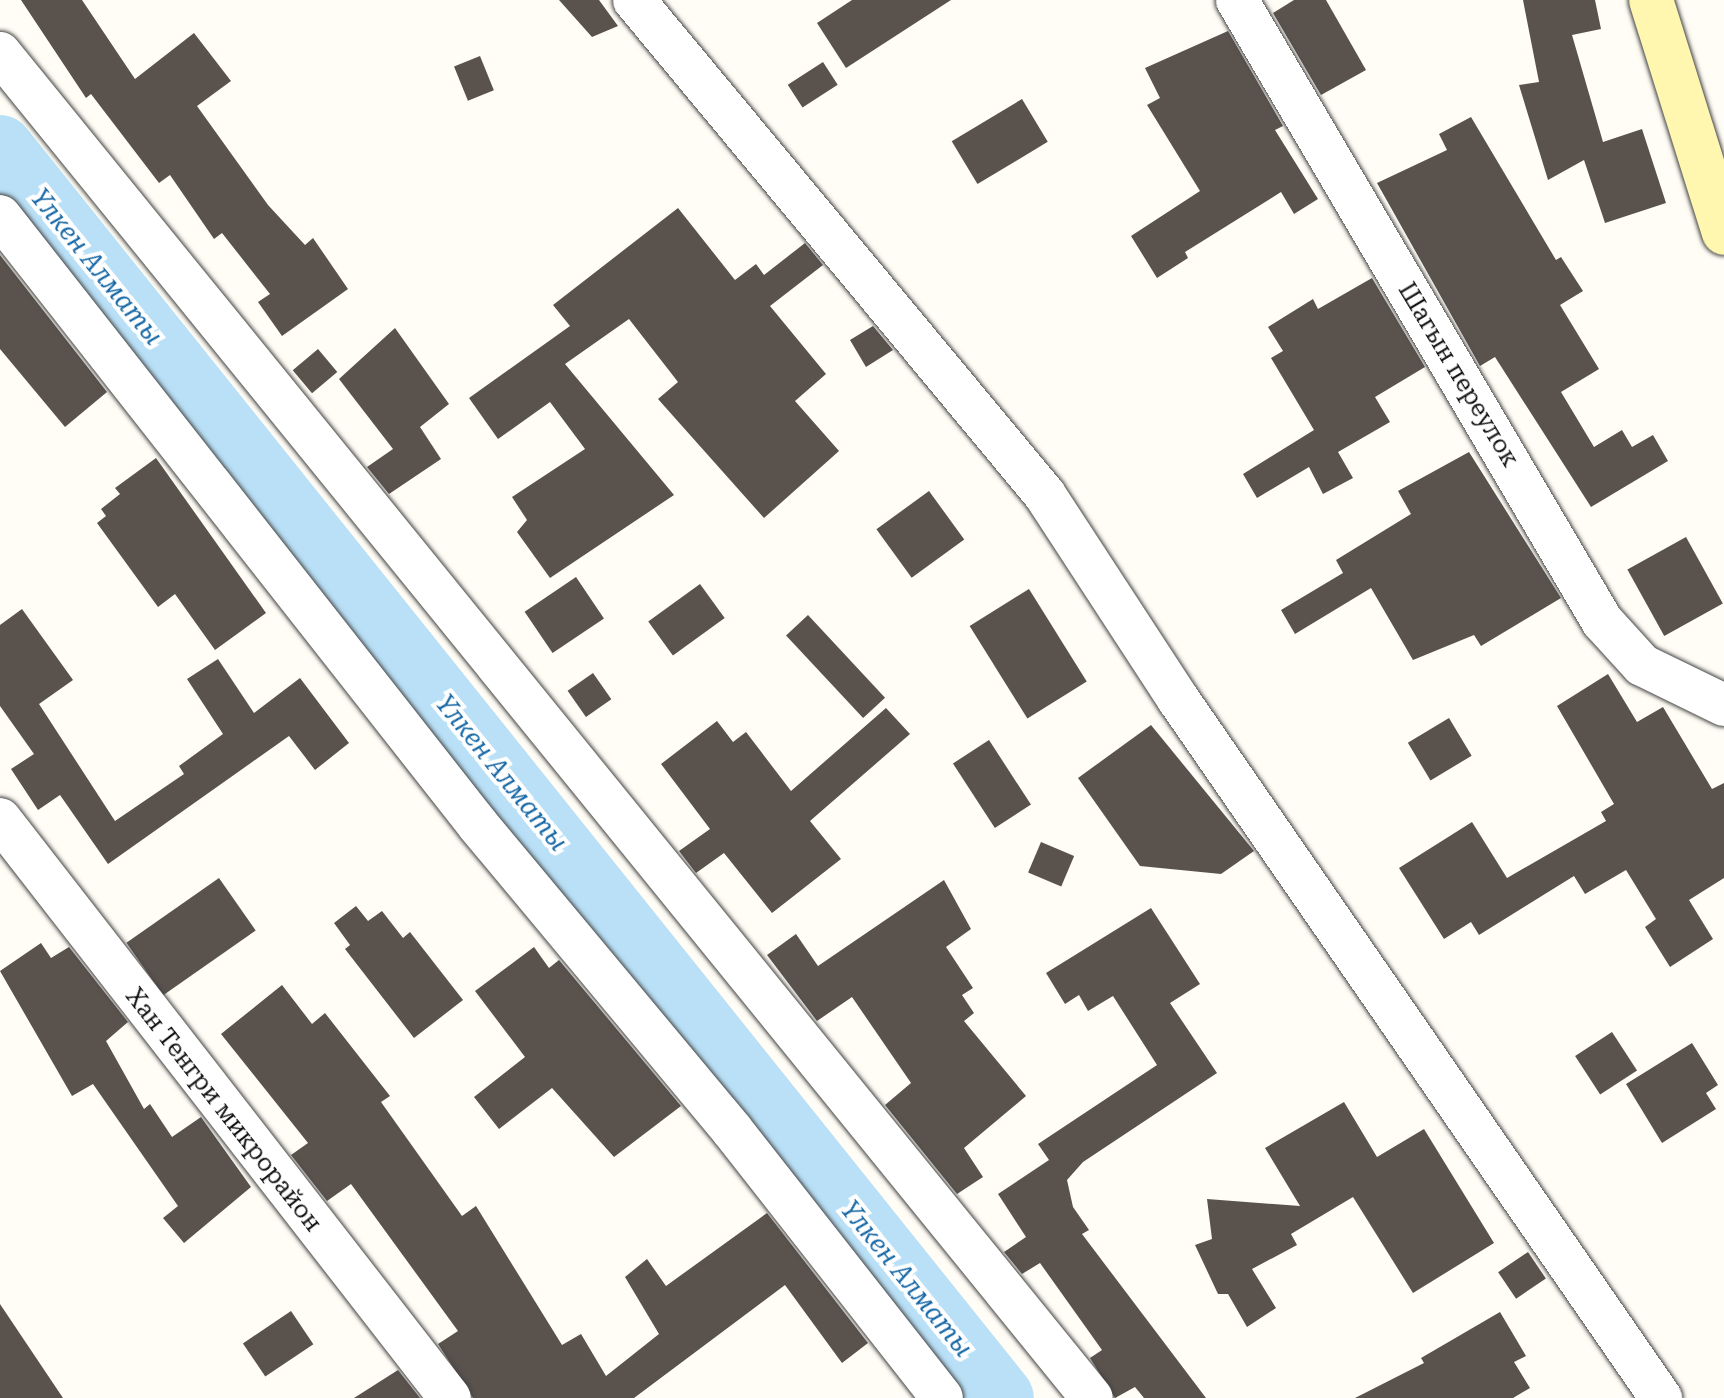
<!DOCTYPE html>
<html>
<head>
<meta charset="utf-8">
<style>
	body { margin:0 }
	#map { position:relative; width:1724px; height:1398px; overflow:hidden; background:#fffdf5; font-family:"Roboto Serif",serif }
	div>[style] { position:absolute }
	.river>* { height:66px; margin:-33px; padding:0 33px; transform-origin:33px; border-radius:33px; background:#b9e0f7 }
	.building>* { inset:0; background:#5a524d; transform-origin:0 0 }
	.roads { filter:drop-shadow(0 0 2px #444) drop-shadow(0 0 2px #444) }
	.street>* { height:42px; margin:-21px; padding:0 21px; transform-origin:21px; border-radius:21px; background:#fff }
	.secondary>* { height:44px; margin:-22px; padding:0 22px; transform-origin:22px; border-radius:22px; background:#fff6b0 }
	span { translate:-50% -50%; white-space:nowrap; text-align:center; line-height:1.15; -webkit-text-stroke:8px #fff; paint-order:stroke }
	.street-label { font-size:24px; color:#111 }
	.water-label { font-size:26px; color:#1768a6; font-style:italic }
</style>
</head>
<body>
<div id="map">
	<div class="river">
		<i style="left:0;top:148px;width:1601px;rotate:51.31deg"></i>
	</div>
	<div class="building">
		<i style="clip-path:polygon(21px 0,82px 0,135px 79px,194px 33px,231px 81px,197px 106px,268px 205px,305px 245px,313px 238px,348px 289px,282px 336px,258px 302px,270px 294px,222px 233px,214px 239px,170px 175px,159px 183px,91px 94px,86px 98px)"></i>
		<i style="clip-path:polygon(559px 0,599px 0,618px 26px,592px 37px)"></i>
		<i style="clip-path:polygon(852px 0,951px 0,846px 68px,817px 23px)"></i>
		<i style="clip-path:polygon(1294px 0,1326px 0,1366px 70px,1321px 95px,1273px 13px)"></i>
		<i style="clip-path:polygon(1523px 0,1595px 0,1601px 29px,1572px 35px,1603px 142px,1642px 129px,1666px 203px,1605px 223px,1584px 160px,1548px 180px,1519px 85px,1539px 82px)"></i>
		<i style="clip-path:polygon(1228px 31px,1283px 126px,1275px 130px,1318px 199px,1294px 214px,1281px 192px,1185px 252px,1188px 258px,1157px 278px,1131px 236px,1200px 191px,1147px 105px,1160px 98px,1145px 68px)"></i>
		<i style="left:480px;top:56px;width:37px;height:28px;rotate:68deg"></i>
		<i style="left:823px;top:62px;width:27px;height:42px;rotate:57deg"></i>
		<i style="left:1022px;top:99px;width:50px;height:82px;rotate:59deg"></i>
		<i style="clip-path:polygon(1471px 117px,1556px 260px,1561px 257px,1583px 291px,1560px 305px,1599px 369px,1561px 392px,1594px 447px,1622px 430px,1632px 447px,1653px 435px,1668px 461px,1591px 507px,1495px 357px,1480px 366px,1377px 183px,1447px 150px,1439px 134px)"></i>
		<i style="clip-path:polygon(678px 208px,735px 280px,756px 264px,764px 275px,805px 243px,823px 265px,770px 306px,826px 374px,795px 401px,839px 451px,764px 518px,658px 399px,678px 382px,629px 319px,565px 364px,674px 495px,550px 578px,517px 532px,527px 520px,512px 497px,585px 449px,550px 402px,498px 439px,469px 398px,570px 326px,553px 305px)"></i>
		<i style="clip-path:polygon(0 255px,107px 392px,65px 427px,0 349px)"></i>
		<i style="clip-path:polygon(1372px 278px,1425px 367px,1375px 397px,1390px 422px,1338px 452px,1353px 478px,1323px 494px,1309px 467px,1257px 498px,1243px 474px,1314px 430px,1271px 358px,1283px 351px,1268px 327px,1313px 299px,1318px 309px)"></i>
		<i style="clip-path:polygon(873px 326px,893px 350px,866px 367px,850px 340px)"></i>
		<i style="clip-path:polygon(395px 328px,449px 404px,420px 427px,441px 459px,389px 494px,367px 467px,393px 449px,339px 379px)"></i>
		<i style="left:318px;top:349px;width:30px;height:33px;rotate:50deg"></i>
		<i style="clip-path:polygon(1469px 452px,1561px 598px,1481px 646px,1474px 635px,1413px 660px,1371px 588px,1295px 634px,1281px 610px,1343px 573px,1336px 560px,1411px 514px,1398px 491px)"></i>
		<i style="clip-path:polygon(156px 458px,266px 613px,215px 650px,175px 594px,158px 607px,97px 523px,106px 516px,101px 509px,120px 494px,115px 488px)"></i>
		<i style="left:929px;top:491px;width:60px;height:65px;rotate:54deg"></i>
		<i style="left:1686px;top:537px;width:76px;height:67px;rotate:61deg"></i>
		<i style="left:576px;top:577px;width:50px;height:62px;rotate:56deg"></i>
		<i style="left:700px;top:584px;width:42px;height:64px;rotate:54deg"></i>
		<i style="left:1029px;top:589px;width:109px;height:70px;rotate:58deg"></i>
		<i style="clip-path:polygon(22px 609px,73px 680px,39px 704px,115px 821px,184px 774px,179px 766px,223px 734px,187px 679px,218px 659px,254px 713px,300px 678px,349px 743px,315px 770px,289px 736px,108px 864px,60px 795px,38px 810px,11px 769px,34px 754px,0 706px,0 625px)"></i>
		<i style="left:808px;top:615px;width:113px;height:30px;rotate:47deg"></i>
		<i style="left:593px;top:673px;width:32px;height:31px;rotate:55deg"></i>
		<i style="clip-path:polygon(1608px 674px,1637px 722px,1663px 707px,1712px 789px,1724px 783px,1724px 878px,1689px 900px,1713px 939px,1670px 967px,1645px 927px,1656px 919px,1626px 870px,1585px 894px,1574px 876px,1479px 935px,1471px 922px,1444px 939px,1399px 868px,1472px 822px,1507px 878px,1606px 821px,1601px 812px,1614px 804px,1557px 706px)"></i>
		<i style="clip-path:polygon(886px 708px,910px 734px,810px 821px,841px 859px,772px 913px,724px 853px,696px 873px,679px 851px,710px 829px,661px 764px,717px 721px,733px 742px,746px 732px,791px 791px)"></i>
		<i style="left:1449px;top:718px;width:44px;height:48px;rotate:59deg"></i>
		<i style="clip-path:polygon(1151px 725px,1254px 851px,1221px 874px,1140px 866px,1078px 778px)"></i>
		<i style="left:989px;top:740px;width:77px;height:43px;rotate:57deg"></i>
		<i style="left:1041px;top:842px;width:36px;height:33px;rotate:23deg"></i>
		<i style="left:219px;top:878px;width:64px;height:113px;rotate:55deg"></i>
		<i style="clip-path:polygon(944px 880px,971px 929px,946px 947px,973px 988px,962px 995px,974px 1013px,964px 1021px,1026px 1096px,964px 1148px,983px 1177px,957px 1194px,885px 1105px,911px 1083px,852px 997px,817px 1021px,767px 955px,796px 934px,818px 966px)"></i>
		<i style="clip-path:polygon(356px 906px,368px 921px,382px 911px,403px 938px,410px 932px,463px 1000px,414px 1038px,345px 949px,350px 945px,334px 923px)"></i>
		<i style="clip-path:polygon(1151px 908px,1200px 984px,1170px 1003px,1217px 1073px,1083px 1162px,1067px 1180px,1073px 1207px,1089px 1230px,1082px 1234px,1206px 1398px,1144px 1398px,1135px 1387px,1115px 1398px,1090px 1358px,1102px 1350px,1040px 1263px,1022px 1274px,1004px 1252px,1026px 1237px,998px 1194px,1049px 1160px,1038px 1144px,1157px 1065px,1113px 996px,1088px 1011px,1079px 995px,1065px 1004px,1046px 973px)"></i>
		<i style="clip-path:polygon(41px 943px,51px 958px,69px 947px,128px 1022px,106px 1041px,144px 1109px,150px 1104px,172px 1137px,201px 1117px,251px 1187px,184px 1243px,163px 1218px,178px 1206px,93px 1084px,72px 1096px,0 971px)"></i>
		<i style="clip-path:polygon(534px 947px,549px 968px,559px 960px,681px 1106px,614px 1157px,552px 1088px,499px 1129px,474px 1097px,525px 1057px,475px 991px)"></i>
		<i style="clip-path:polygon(282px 985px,312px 1024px,325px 1013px,390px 1096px,381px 1102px,462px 1216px,476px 1206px,562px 1345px,581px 1334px,606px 1376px,659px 1334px,625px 1277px,647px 1259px,666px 1286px,767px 1213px,868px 1343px,842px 1363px,785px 1285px,634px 1398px,473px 1398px,438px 1344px,458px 1331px,351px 1184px,327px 1201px,291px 1155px,308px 1143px,221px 1034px)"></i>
		<i style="left:1612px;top:1032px;width:46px;height:44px;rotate:57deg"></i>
		<i style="clip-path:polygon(1692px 1043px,1718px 1085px,1706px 1093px,1716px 1109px,1662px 1143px,1626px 1084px)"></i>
		<i style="clip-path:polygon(1344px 1102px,1377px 1157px,1424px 1129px,1494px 1243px,1413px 1293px,1353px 1197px,1291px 1234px,1297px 1245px,1252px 1269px,1276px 1308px,1247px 1327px,1228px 1294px,1218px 1294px,1195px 1245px,1212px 1239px,1207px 1199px,1300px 1206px,1265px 1148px)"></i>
		<i style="left:1528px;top:1252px;width:32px;height:36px;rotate:56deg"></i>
		<i style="clip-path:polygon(0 1304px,63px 1398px,0 1398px)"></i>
		<i style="left:291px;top:1311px;width:40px;height:58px;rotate:56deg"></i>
		<i style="clip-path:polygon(1500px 1312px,1526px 1356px,1514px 1362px,1530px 1388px,1513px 1398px,1355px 1398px,1424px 1363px,1421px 1358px)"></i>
		<i style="clip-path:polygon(398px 1370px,420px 1398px,354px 1398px)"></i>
	</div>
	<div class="roads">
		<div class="street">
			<i style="left:634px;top:0;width:643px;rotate:50.3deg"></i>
			<i style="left:1045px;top:495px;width:244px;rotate:56.9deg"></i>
			<i style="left:1178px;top:699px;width:850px;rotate:55.36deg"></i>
			<i style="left:1237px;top:0;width:720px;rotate:59.55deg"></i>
			<i style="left:1602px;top:621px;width:59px;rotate:47.7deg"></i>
			<i style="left:1642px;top:665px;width:91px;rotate:26deg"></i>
			<i style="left:0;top:53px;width:1732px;rotate:50.93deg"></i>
			<i style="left:0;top:216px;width:774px;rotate:51.87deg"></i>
			<i style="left:478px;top:825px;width:397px;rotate:50.2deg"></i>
			<i style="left:732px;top:1130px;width:340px;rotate:51.9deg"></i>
			<i style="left:0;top:819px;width:733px;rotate:52.15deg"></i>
		</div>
		<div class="secondary">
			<i style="left:1651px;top:0;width:244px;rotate:72.6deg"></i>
		</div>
	</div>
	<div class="street-label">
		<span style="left:1458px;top:375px;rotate:59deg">Шагын переулок</span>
		<span style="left:223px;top:1110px;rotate:52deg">Хан Тенгри микрорайон</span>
	</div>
	<div class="water-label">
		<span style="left:96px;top:267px;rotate:51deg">Үлкен Алматы</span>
		<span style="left:501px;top:773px;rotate:51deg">Үлкен Алматы</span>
		<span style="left:906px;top:1279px;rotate:51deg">Үлкен Алматы</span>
	</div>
</div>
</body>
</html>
